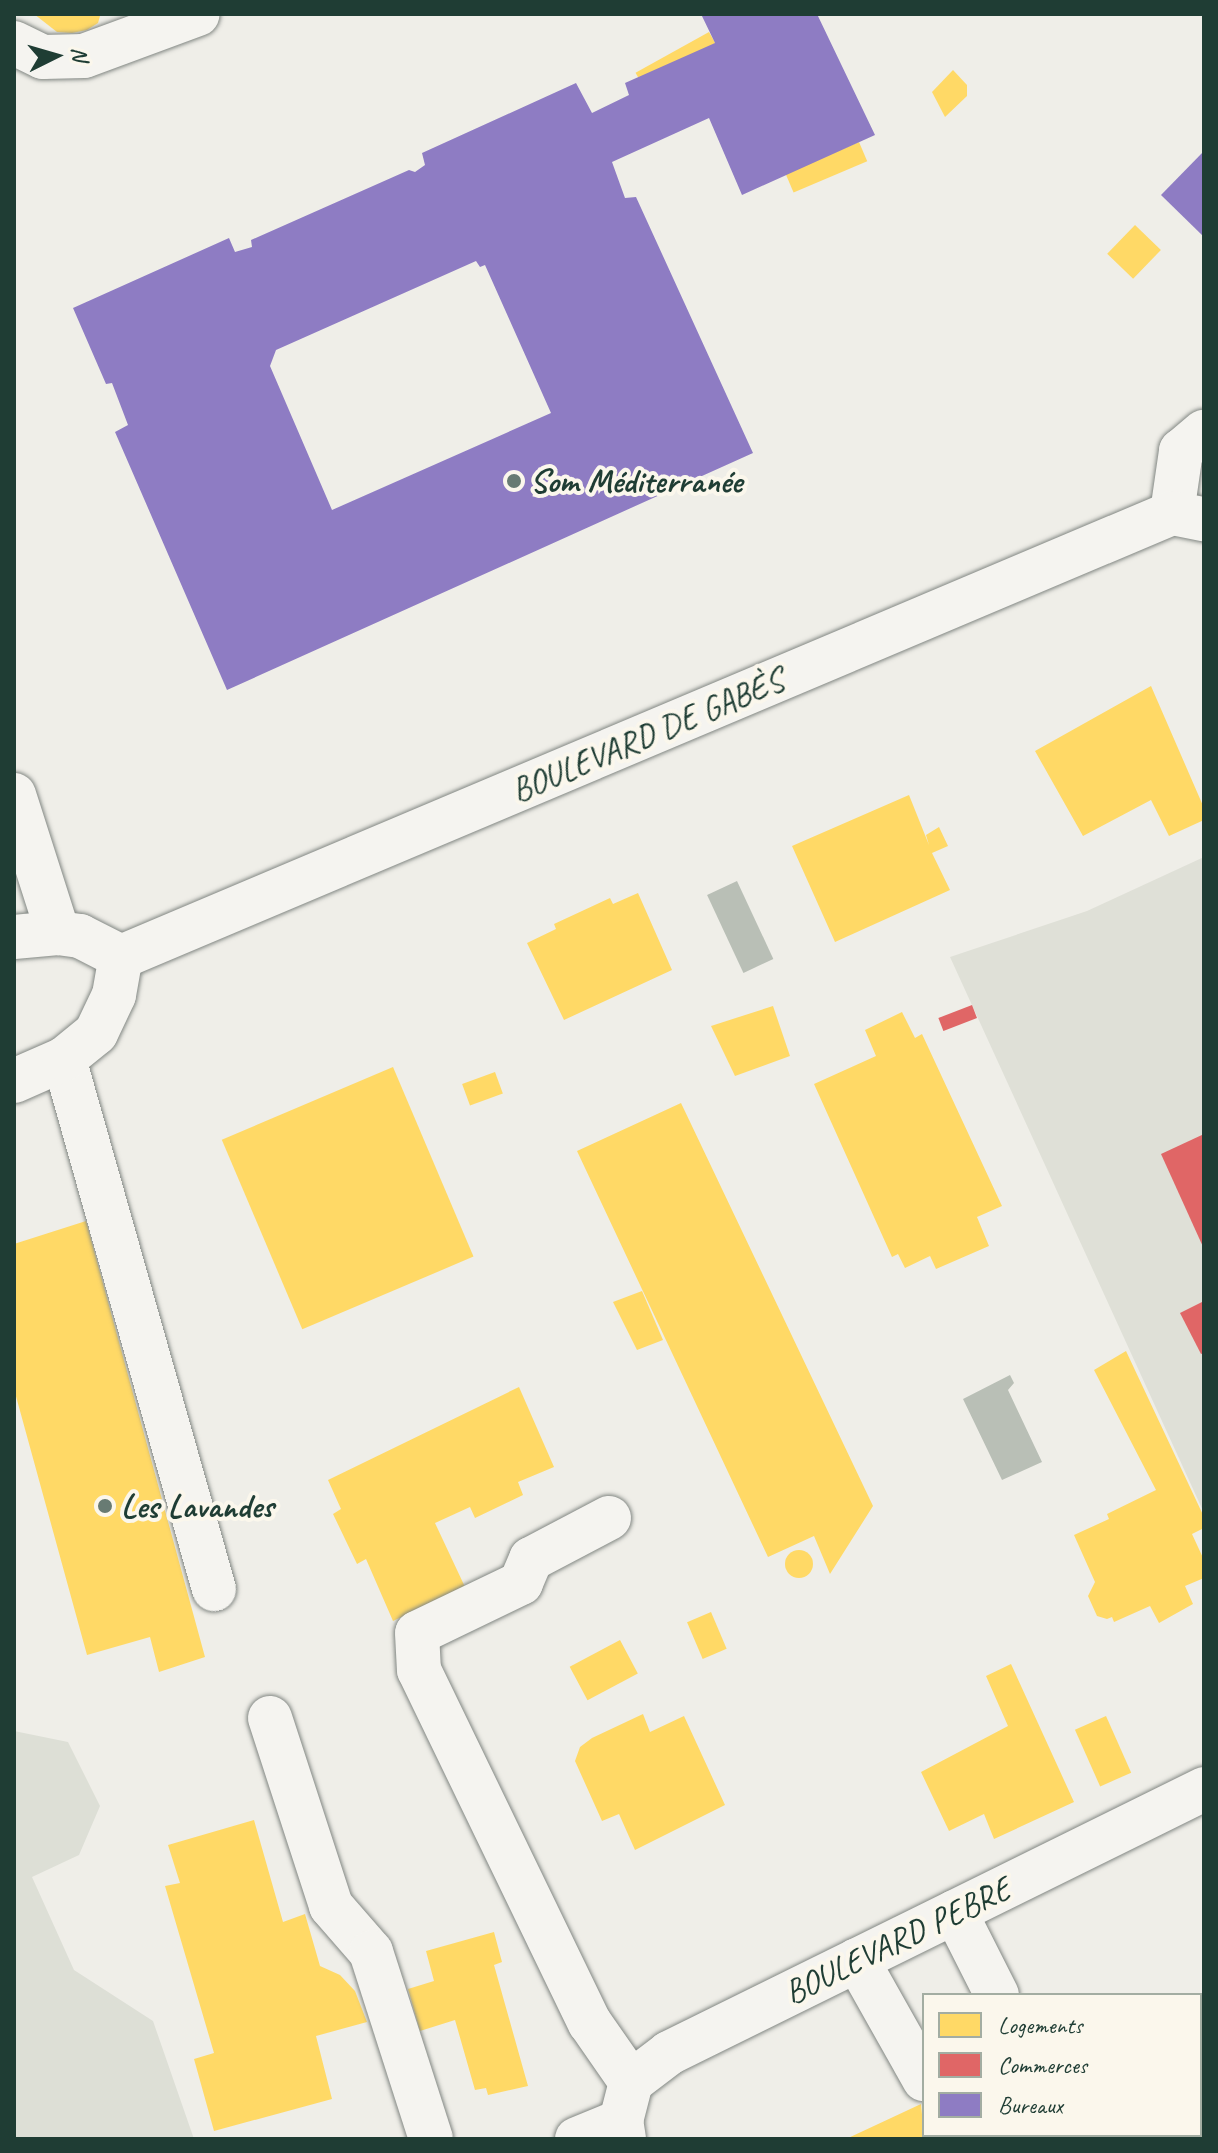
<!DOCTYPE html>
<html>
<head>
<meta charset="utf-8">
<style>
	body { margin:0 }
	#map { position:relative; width:1218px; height:2153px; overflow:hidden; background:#efeee8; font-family:Caveat,sans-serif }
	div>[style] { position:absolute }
	.built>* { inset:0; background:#dfe0d7 }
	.green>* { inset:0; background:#dddfd6 }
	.water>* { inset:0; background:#b9bfb6; transform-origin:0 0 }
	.homes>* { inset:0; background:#ffd966; transform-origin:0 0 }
	.round { border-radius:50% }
	.shops>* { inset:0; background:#e06666; transform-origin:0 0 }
	.offices>* { inset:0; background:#8e7cc3 }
	.roads { filter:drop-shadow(0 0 2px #828783) drop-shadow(0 0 2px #828783) }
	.minor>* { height:44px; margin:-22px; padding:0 22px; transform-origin:22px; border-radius:22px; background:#f5f4f0 }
	.dots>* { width:22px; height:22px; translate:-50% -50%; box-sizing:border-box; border:4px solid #fbf7ec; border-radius:50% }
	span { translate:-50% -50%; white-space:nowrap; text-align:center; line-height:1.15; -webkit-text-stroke:8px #fbf7ec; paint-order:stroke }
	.poi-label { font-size:34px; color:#1f3d34; font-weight:700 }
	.left { translate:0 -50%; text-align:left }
	.street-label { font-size:34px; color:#1f3d34 }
	.frame { position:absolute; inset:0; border:16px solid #1f3d34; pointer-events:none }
	.legend { position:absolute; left:922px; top:1993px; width:280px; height:144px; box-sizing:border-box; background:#fbf7ec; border:2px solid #a3ada2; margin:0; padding:10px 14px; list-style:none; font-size:24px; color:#1f3d34 }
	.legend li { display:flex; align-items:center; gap:16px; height:40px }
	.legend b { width:40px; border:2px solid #a3ada2 }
	.north { position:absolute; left:16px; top:16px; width:80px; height:80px; -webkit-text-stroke:6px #fbf7ec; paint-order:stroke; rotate:85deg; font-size:22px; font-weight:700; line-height:32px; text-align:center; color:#1f3d34 }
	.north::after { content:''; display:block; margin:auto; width:28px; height:36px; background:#1f3d34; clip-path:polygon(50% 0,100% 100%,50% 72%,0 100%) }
</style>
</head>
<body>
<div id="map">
	<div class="built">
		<i style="clip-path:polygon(1204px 857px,1204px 1513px,950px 957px,1087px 911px)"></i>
	</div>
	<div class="green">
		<i style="clip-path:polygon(14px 1731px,68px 1742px,100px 1806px,79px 1855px,32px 1877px,74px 1970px,153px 2021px,194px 2139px,14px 2139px)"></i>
	</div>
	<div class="water">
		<i style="left:737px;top:881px;width:86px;height:33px;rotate:65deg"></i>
		<i style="clip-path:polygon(1010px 1375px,1014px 1383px,1008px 1390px,1042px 1462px,1002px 1480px,963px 1399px)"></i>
	</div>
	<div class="homes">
		<i style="clip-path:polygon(34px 14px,98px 14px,100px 16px,98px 23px,87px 30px,72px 33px,57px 32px)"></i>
		<i style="left:709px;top:32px;width:13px;height:84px;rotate:61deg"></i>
		<i style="clip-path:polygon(953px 70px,967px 85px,967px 96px,945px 117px,932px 92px)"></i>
		<i style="left:859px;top:142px;width:21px;height:80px;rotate:67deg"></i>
		<i style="left:1135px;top:225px;width:36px;height:40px;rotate:44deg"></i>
		<i style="clip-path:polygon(1151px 686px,1204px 808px,1204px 820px,1169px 836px,1151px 800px,1083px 836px,1035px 751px)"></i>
		<i style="clip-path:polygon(909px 795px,929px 845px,926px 835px,939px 827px,948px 846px,932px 853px,950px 890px,835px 942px,792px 846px)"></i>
		<i style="clip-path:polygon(638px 893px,672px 970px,564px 1020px,527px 943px,556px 929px,554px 924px,610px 898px,613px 904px)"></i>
		<i style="clip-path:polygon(773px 1006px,790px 1056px,735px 1076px,711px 1026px)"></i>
		<i style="clip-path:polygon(902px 1012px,915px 1038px,922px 1034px,1002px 1206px,977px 1217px,989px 1246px,936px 1269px,930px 1256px,905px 1268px,898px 1254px,892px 1257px,814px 1084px,876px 1056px,865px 1030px)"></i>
		<i style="left:393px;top:1067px;width:206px;height:186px;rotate:67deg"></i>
		<i style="left:495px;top:1072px;width:23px;height:35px;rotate:70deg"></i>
		<i style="clip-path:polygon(681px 1103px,873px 1506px,830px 1574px,814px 1536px,768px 1557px,577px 1151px)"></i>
		<i style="clip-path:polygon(86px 1221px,205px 1657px,159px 1672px,150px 1637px,87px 1655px,14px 1389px,14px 1244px)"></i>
		<i style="clip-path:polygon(642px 1291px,663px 1340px,637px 1350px,613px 1302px)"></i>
		<i style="clip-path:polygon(1126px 1351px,1204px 1517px,1204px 1528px,1192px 1534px,1204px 1560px,1204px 1578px,1185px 1586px,1193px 1604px,1159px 1623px,1150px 1606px,1114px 1622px,1112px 1617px,1107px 1619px,1097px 1616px,1088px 1596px,1095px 1582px,1074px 1535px,1109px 1519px,1107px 1514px,1156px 1490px,1094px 1370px)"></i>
		<i style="clip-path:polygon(519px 1387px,554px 1467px,518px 1482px,523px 1495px,475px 1518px,470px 1507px,435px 1523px,465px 1587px,393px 1621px,366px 1559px,357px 1564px,333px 1514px,341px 1509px,328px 1480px)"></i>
		<i class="round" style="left:785px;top:1550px;width:28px;height:28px"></i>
		<i style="left:711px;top:1612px;width:40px;height:26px;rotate:67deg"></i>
		<i style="left:620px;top:1640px;width:38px;height:57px;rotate:62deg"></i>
		<i style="clip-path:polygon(1011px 1664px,1074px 1802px,994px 1839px,984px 1814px,949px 1831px,921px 1772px,1008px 1726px,986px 1676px)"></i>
		<i style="clip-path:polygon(643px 1714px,650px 1732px,684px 1716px,725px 1805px,635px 1850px,619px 1814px,602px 1821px,575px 1761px,580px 1747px,592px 1738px)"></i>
		<i style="left:1106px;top:1716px;width:62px;height:34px;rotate:66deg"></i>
		<i style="clip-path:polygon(254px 1820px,283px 1922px,305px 1914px,320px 1966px,340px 1975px,355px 1991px,367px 2022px,316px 2036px,332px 2099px,214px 2131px,194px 2059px,214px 2053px,165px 1886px,180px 1883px,168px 1845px)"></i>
		<i style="clip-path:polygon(494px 1932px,502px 1962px,494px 1965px,528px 2086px,488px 2095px,486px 2088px,475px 2090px,455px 2020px,420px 2031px,408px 1989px,434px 1981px,426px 1951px)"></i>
		<i style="clip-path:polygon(921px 2104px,924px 2135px,955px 2135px,957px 2139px,846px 2139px)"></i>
	</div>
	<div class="shops">
		<i style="left:972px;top:1005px;width:14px;height:36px;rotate:69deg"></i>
		<i style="clip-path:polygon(1204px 1134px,1204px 1249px,1161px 1154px)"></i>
		<i style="clip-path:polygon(1204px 1301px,1204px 1353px,1201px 1354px,1180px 1313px)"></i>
	</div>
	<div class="offices">
		<i style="clip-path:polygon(evenodd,701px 14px,817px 14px,875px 135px,742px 195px,709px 118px,612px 162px,625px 198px,636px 197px,753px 453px,227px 690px,115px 432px,128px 425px,112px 383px,106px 384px,73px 308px,229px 238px,235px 252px,252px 247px,251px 240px,409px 170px,415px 172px,425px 165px,422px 153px,576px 83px,592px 113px,629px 95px,625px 83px,715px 43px,701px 14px,476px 261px,480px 267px,485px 265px,551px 413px,332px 510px,270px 366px,276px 350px,476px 261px)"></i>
		<i style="clip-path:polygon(1204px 151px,1204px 237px,1161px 195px)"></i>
	</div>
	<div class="roads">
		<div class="minor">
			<i style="left:14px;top:43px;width:32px;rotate:26deg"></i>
			<i style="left:43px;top:57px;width:41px;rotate:-1.4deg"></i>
			<i style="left:84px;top:56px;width:121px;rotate:-20.2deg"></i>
			<i style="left:1172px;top:513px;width:63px;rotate:-81.7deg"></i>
			<i style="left:1181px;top:451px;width:30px;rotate:-40deg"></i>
			<i style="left:14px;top:795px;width:145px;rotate:72.3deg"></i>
			<i style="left:14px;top:937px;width:44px;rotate:-5.2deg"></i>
			<i style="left:58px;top:933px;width:22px;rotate:8deg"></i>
			<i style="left:80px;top:936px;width:46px;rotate:27.1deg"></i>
			<i style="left:121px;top:957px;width:1141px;rotate:-22.9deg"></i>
			<i style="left:1172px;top:513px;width:33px;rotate:11deg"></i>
			<i style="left:64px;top:1059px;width:551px;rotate:74.2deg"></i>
			<i style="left:14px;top:1081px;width:55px;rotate:-23.7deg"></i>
			<i style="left:64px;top:1059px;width:41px;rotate:-39.1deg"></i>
			<i style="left:96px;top:1033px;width:42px;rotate:-64.7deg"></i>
			<i style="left:114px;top:995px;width:39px;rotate:-80deg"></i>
			<i style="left:609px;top:1518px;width:88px;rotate:152.3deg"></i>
			<i style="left:531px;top:1559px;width:26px;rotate:113deg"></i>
			<i style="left:521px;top:1583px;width:115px;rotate:154.3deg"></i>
			<i style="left:417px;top:1633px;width:37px;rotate:87deg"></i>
			<i style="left:419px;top:1670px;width:392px;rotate:64.2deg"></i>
			<i style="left:590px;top:2023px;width:72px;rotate:55.2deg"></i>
			<i style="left:270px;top:1718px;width:198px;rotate:72deg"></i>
			<i style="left:331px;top:1906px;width:61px;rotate:49deg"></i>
			<i style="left:371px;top:1952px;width:196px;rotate:72.2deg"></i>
			<i style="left:955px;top:1912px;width:93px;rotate:63.2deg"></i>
			<i style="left:857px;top:1960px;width:137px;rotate:60.6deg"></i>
			<i style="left:972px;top:2135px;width:4px;rotate:63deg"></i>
			<i style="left:1068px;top:2135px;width:4px;rotate:63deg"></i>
			<i style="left:577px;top:2139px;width:48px;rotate:-22.2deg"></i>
			<i style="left:624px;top:2139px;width:18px;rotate:-99deg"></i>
			<i style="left:621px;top:2121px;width:40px;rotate:-75.6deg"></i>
			<i style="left:631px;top:2082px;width:48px;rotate:-37.3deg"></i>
			<i style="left:669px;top:2053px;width:597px;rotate:-26.26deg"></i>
		</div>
	</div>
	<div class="dots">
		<i style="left:514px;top:481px;background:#687b73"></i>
		<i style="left:105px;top:1506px;background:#687b73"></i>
	</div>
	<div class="poi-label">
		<span class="left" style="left:530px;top:481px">Som Méditerranée</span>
		<span class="left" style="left:121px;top:1506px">Les Lavandes</span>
	</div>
	<div class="street-label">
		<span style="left:647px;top:735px;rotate:-23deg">BOULEVARD DE GABÈS</span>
		<span style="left:897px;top:1940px;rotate:-26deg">BOULEVARD PEBRE</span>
	</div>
	<div class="frame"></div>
	<ul class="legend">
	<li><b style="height:22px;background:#ffd966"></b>Logements</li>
	<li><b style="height:22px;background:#e06666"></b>Commerces</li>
	<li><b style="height:22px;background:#8e7cc3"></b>Bureaux</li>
	</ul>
	<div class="north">N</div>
</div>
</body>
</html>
